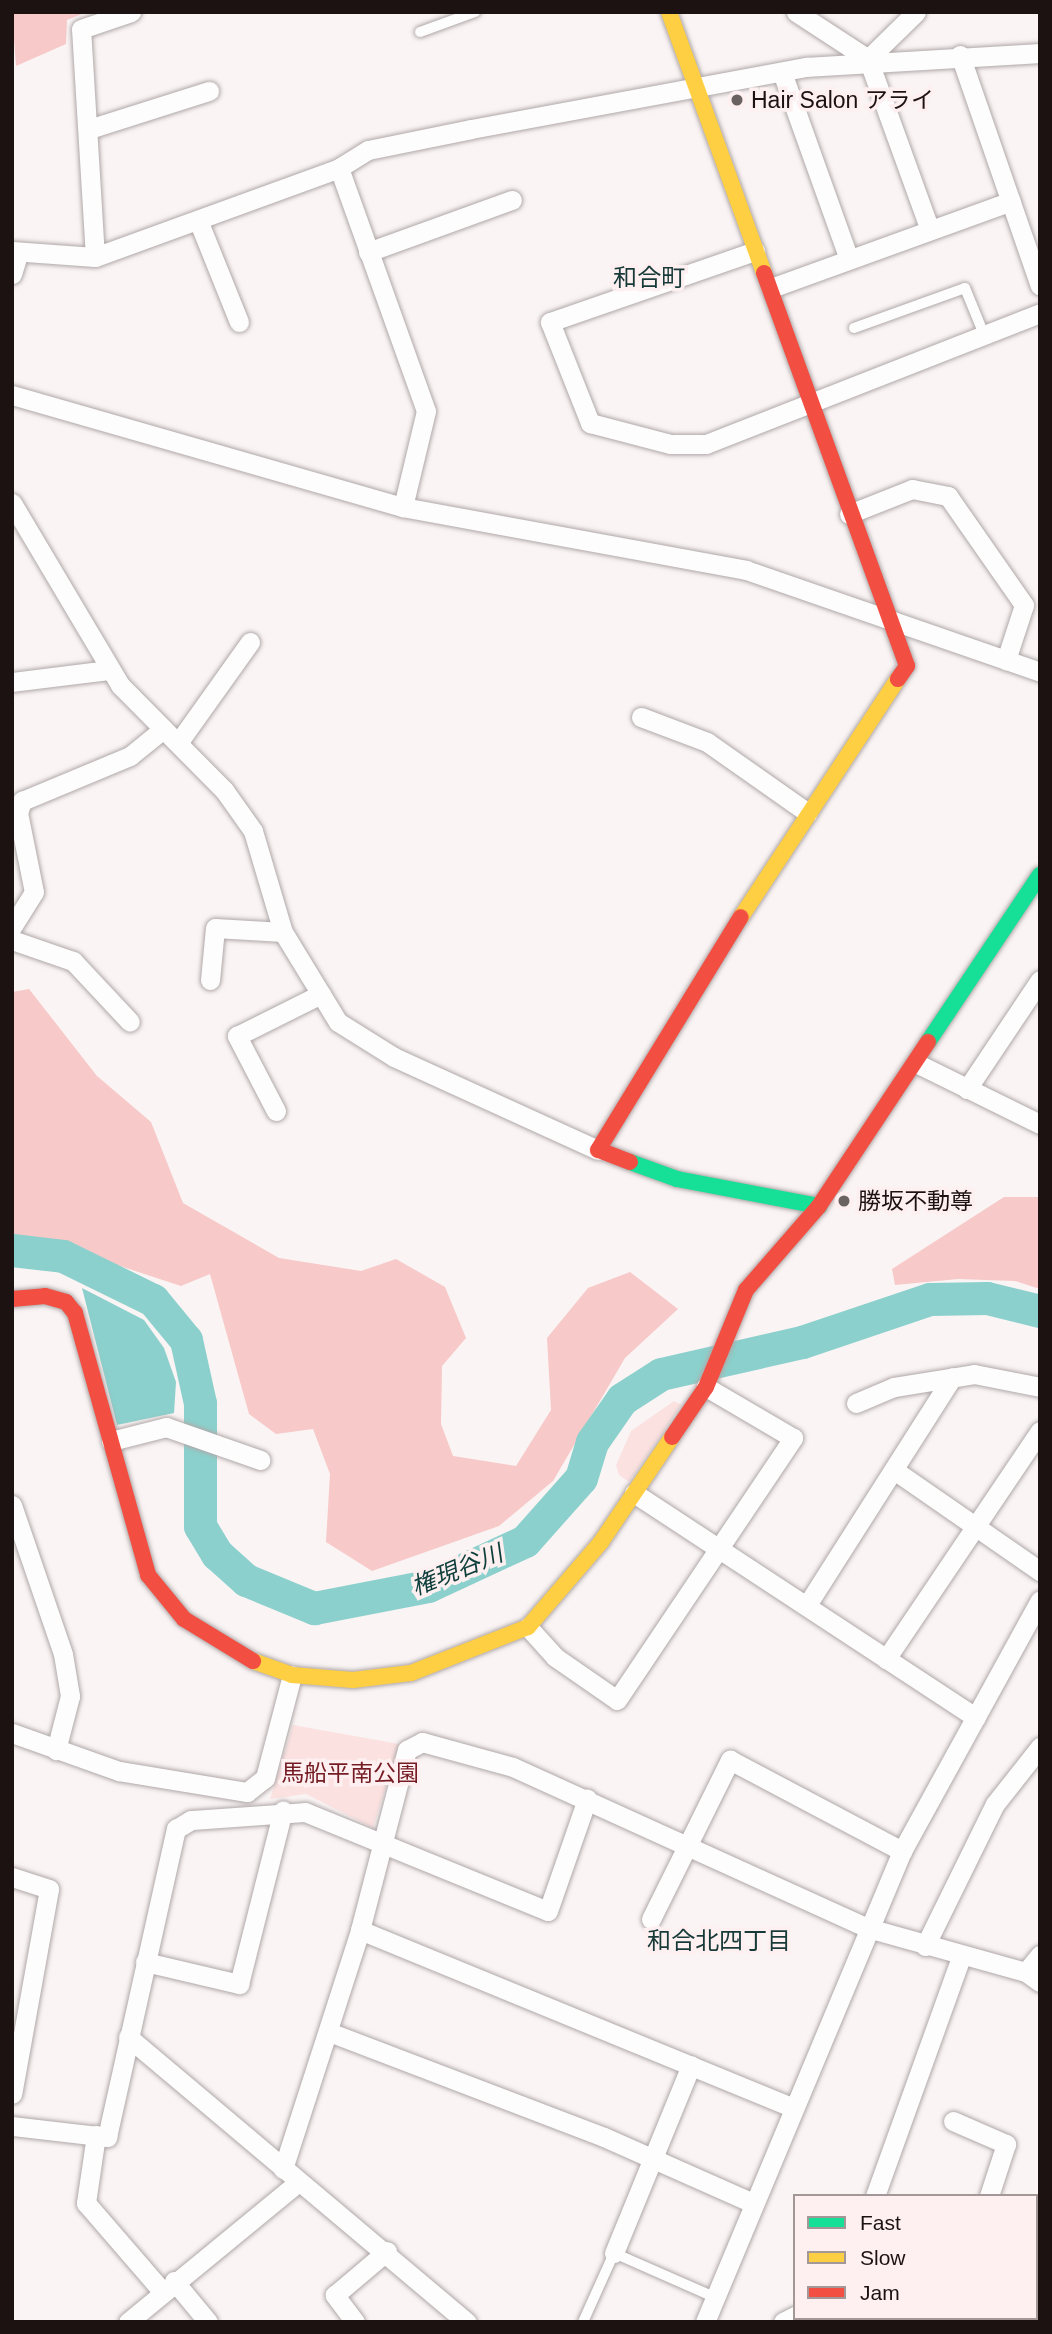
<!DOCTYPE html>
<html>
<head>
<meta charset="utf-8">
<style>
	body { margin:0 }
	#map { position:relative; width:1052px; height:2334px; overflow:hidden; background:#faf4f4; font-family:Helvetica,"Noto Sans JP",sans-serif }
	div>[style] { position:absolute }
	.green>* { inset:0; background:#fbe2e1 }
	.forest>* { inset:0; background:#f7c9c8 }
	.water>* { inset:0; background:#8bd0cc }
	.river>* { height:33px; margin:-16.5px; padding:0 16.5px; transform-origin:16.5px; border-radius:16.5px; background:#8bd0cc }
	.roads { filter:drop-shadow(0 0 2px #b0a8a8) drop-shadow(0 0 2px #b0a8a8) }
	.lane>* { height:10px; margin:-5px; padding:0 5px; transform-origin:5px; border-radius:5px; background:#fefdfd }
	.street>* { height:19px; margin:-9.5px; padding:0 9.5px; transform-origin:9.5px; border-radius:9.5px; background:#fefdfd }
	.fast>* { height:16px; margin:-8px; padding:0 8px; transform-origin:8px; border-radius:8px; background:#16e098 }
	.slow>* { height:16px; margin:-8px; padding:0 8px; transform-origin:8px; border-radius:8px; background:#ffcf43 }
	.jam>* { height:16px; margin:-8px; padding:0 8px; transform-origin:8px; border-radius:8px; background:#f24e42 }
	.dots>* { width:19px; height:19px; translate:-50% -50%; box-sizing:border-box; border:4px solid #fef0f0; border-radius:50% }
	span { translate:-50% -50%; white-space:nowrap; text-align:center; line-height:1.15; -webkit-text-stroke:7px #fef0f0; paint-order:stroke }
	.poi-label { font-size:23px; color:#1d1212 }
	.left { translate:0 -50%; text-align:left }
	.park-label { font-size:23px; color:#751b24 }
	.neighbourhood-label { font-size:24px; color:#173a38 }
	.water-label { font-size:24px; color:#0e3e3b; font-style:italic }
	.frame { position:absolute; inset:0; border:14px solid #1d1212; pointer-events:none }
	.legend { position:absolute; left:793px; top:2194px; width:245px; height:126px; box-sizing:border-box; background:#fef0f0; border:2px solid #a49797; margin:0; padding:9px 12px; list-style:none; font-size:21px; color:#1d1212 }
	.legend li { display:flex; align-items:center; gap:14px; height:35px }
	.legend b { width:35px; border:2px solid #a49797 }
</style>
</head>
<body>
<div id="map">
	<div class="green">
		<i style="clip-path:polygon(674px 1401px,681px 1405px,629px 1482px,619px 1475px,616px 1465px,631px 1431px)"></i>
		<i style="clip-path:polygon(293px 1725px,399px 1744px,373px 1828px,306px 1794px,270px 1799px)"></i>
	</div>
	<div class="forest">
		<i style="clip-path:polygon(12px 12px,87px 12px,67px 20px,66px 44px,16px 66px)"></i>
		<i style="clip-path:polygon(29px 989px,97px 1076px,151px 1122px,183px 1203px,279px 1258px,361px 1271px,396px 1259px,445px 1287px,466px 1338px,442px 1366px,441px 1424px,453px 1456px,516px 1466px,551px 1410px,547px 1338px,588px 1288px,630px 1272px,678px 1309px,625px 1358px,553px 1481px,499px 1526px,372px 1571px,326px 1542px,330px 1474px,313px 1429px,276px 1434px,249px 1414px,210px 1274px,181px 1286px,50px 1243px,12px 1238px,12px 992px)"></i>
		<i style="clip-path:polygon(1004px 1197px,1040px 1197px,1040px 1289px,1015px 1281px,958px 1279px,895px 1285px,892px 1269px)"></i>
	</div>
	<div class="water">
		<i style="clip-path:polygon(82px 1288px,144px 1320px,164px 1348px,176px 1382px,174px 1413px,117px 1425px)"></i>
	</div>
	<div class="river">
		<i style="left:12px;top:1250px;width:51px;rotate:6.7deg"></i>
		<i style="left:63px;top:1256px;width:100px;rotate:26.1deg"></i>
		<i style="left:153px;top:1300px;width:52px;rotate:50.5deg"></i>
		<i style="left:186px;top:1340px;width:65px;rotate:77.5deg"></i>
		<i style="left:200px;top:1403px;width:123px;rotate:90deg"></i>
		<i style="left:200px;top:1526px;width:33px;rotate:59deg"></i>
		<i style="left:217px;top:1554px;width:39px;rotate:42deg"></i>
		<i style="left:246px;top:1580px;width:74px;rotate:22.4deg"></i>
		<i style="left:314px;top:1608px;width:116px;rotate:-10.9deg"></i>
		<i style="left:428px;top:1586px;width:107px;rotate:-24.9deg"></i>
		<i style="left:525px;top:1541px;width:84px;rotate:-48.4deg"></i>
		<i style="left:581px;top:1478px;width:38px;rotate:-73deg"></i>
		<i style="left:592px;top:1442px;width:52px;rotate:-55.1deg"></i>
		<i style="left:622px;top:1399px;width:46px;rotate:-32.7deg"></i>
		<i style="left:661px;top:1374px;width:145px;rotate:-12.8deg"></i>
		<i style="left:802px;top:1342px;width:135px;rotate:-18.6deg"></i>
		<i style="left:930px;top:1299px;width:57px;rotate:-1deg"></i>
		<i style="left:987px;top:1298px;width:55px;rotate:13.8deg"></i>
	</div>
	<div class="roads">
		<div class="lane">
			<i style="left:420px;top:32px;width:59px;rotate:-20deg"></i>
			<i style="left:854px;top:328px;width:118px;rotate:-19.8deg"></i>
			<i style="left:965px;top:288px;width:48px;rotate:67.8deg"></i>
			<i style="left:583px;top:2322px;width:76px;rotate:-65.8deg"></i>
			<i style="left:614px;top:2253px;width:109px;rotate:23.7deg"></i>
		</div>
		<div class="street">
			<i style="left:796px;top:12px;width:86px;rotate:33.1deg"></i>
			<i style="left:868px;top:59px;width:67px;rotate:-44.4deg"></i>
			<i style="left:960px;top:55px;width:244px;rotate:70.9deg"></i>
			<i style="left:868px;top:59px;width:182px;rotate:70.1deg"></i>
			<i style="left:783px;top:75px;width:195px;rotate:70.3deg"></i>
			<i style="left:89px;top:129px;width:126px;rotate:-17.6deg"></i>
			<i style="left:339px;top:168px;width:258px;rotate:70.3deg"></i>
			<i style="left:426px;top:411px;width:99px;rotate:103.5deg"></i>
			<i style="left:198px;top:220px;width:110px;rotate:68.1deg"></i>
			<i style="left:12px;top:251px;width:83px;rotate:4.1deg"></i>
			<i style="left:95px;top:257px;width:260px;rotate:-20deg"></i>
			<i style="left:339px;top:168px;width:34px;rotate:-32deg"></i>
			<i style="left:368px;top:150px;width:105px;rotate:-11.5deg"></i>
			<i style="left:471px;top:129px;width:341px;rotate:-10.5deg"></i>
			<i style="left:806px;top:67px;width:234px;rotate:-3.4deg"></i>
			<i style="left:755px;top:251px;width:217px;rotate:160.9deg"></i>
			<i style="left:550px;top:322px;width:109px;rotate:68.4deg"></i>
			<i style="left:590px;top:423px;width:83px;rotate:14.7deg"></i>
			<i style="left:670px;top:444px;width:36px"></i>
			<i style="left:706px;top:444px;width:359px;rotate:-21.4deg"></i>
			<i style="left:368px;top:252px;width:153px;rotate:-19.9deg"></i>
			<i style="left:95px;top:257px;width:228px;rotate:-93.5deg"></i>
			<i style="left:81px;top:29px;width:53px;rotate:-18.8deg"></i>
			<i style="left:12px;top:274px;width:21px;rotate:-73deg"></i>
			<i style="left:771px;top:288px;width:255px;rotate:-19.9deg"></i>
			<i style="left:12px;top:395px;width:407px;rotate:16deg"></i>
			<i style="left:403px;top:507px;width:349px;rotate:10.4deg"></i>
			<i style="left:746px;top:570px;width:311px;rotate:19.1deg"></i>
			<i style="left:12px;top:503px;width:212px;rotate:59.3deg"></i>
			<i style="left:120px;top:685px;width:148px;rotate:45.3deg"></i>
			<i style="left:224px;top:790px;width:50px;rotate:54.7deg"></i>
			<i style="left:253px;top:831px;width:105px;rotate:73.5deg"></i>
			<i style="left:283px;top:932px;width:105px;rotate:58.6deg"></i>
			<i style="left:338px;top:1022px;width:66px;rotate:32deg"></i>
			<i style="left:394px;top:1057px;width:224px;rotate:24.5deg"></i>
			<i style="left:849px;top:514px;width:68px;rotate:-21.6deg"></i>
			<i style="left:912px;top:489px;width:37px;rotate:11deg"></i>
			<i style="left:948px;top:496px;width:133px;rotate:55.1deg"></i>
			<i style="left:1024px;top:605px;width:58px;rotate:108.1deg"></i>
			<i style="left:12px;top:682px;width:98px;rotate:-7.1deg"></i>
			<i style="left:641px;top:717px;width:71px;rotate:20.7deg"></i>
			<i style="left:707px;top:742px;width:123px;rotate:35.1deg"></i>
			<i style="left:178px;top:743px;width:124px;rotate:-54.5deg"></i>
			<i style="left:12px;top:927px;width:41px;rotate:-57.8deg"></i>
			<i style="left:34px;top:892px;width:81px;rotate:-101.4deg"></i>
			<i style="left:18px;top:813px;width:13px;rotate:-72deg"></i>
			<i style="left:22px;top:801px;width:117px;rotate:-22.6deg"></i>
			<i style="left:130px;top:756px;width:41px;rotate:-39.1deg"></i>
			<i style="left:12px;top:940px;width:65px;rotate:19deg"></i>
			<i style="left:73px;top:961px;width:83px;rotate:46.9deg"></i>
			<i style="left:210px;top:980px;width:52px;rotate:-84.5deg"></i>
			<i style="left:215px;top:928px;width:68px;rotate:3.4deg"></i>
			<i style="left:916px;top:1063px;width:138px;rotate:26.2deg"></i>
			<i style="left:967px;top:1089px;width:131px;rotate:-56.2deg"></i>
			<i style="left:276px;top:1111px;width:85px;rotate:-117.5deg"></i>
			<i style="left:237px;top:1036px;width:94px;rotate:-26.6deg"></i>
			<i style="left:856px;top:1403px;width:41px;rotate:-22.8deg"></i>
			<i style="left:894px;top:1387px;width:81px;rotate:-9.2deg"></i>
			<i style="left:974px;top:1374px;width:67px;rotate:11.1deg"></i>
			<i style="left:111px;top:1441px;width:57px;rotate:-14.3deg"></i>
			<i style="left:166px;top:1427px;width:100px;rotate:19.3deg"></i>
			<i style="left:894px;top:1470px;width:178px;rotate:34.7deg"></i>
			<i style="left:634px;top:1493px;width:409px;rotate:33.3deg"></i>
			<i style="left:12px;top:1505px;width:157px;rotate:71.1deg"></i>
			<i style="left:63px;top:1654px;width:43px;rotate:80.5deg"></i>
			<i style="left:70px;top:1696px;width:56px;rotate:104.5deg"></i>
			<i style="left:807px;top:1605px;width:270px;rotate:-57.5deg"></i>
			<i style="left:528px;top:1627px;width:40px;rotate:48deg"></i>
			<i style="left:555px;top:1657px;width:75px;rotate:34.7deg"></i>
			<i style="left:617px;top:1700px;width:316px;rotate:-56.1deg"></i>
			<i style="left:793px;top:1438px;width:101px;rotate:-149.6deg"></i>
			<i style="left:886px;top:1659px;width:275px;rotate:-56deg"></i>
			<i style="left:12px;top:1733px;width:114px;rotate:19.6deg"></i>
			<i style="left:119px;top:1771px;width:130px;rotate:9.3deg"></i>
			<i style="left:247px;top:1792px;width:23px;rotate:-38deg"></i>
			<i style="left:265px;top:1778px;width:106px;rotate:-75.3deg"></i>
			<i style="left:12px;top:1877px;width:39px;rotate:18deg"></i>
			<i style="left:49px;top:1889px;width:208px;rotate:100.2deg"></i>
			<i style="left:651px;top:1919px;width:178px;rotate:-63.6deg"></i>
			<i style="left:730px;top:1760px;width:195px;rotate:27.9deg"></i>
			<i style="left:360px;top:1930px;width:465px;rotate:22.3deg"></i>
			<i style="left:925px;top:1946px;width:158px;rotate:-63.8deg"></i>
			<i style="left:995px;top:1804px;width:73px;rotate:-51.7deg"></i>
			<i style="left:145px;top:1962px;width:97px;rotate:13.2deg"></i>
			<i style="left:239px;top:1984px;width:179px;rotate:-75.8deg"></i>
			<i style="left:1026px;top:1972px;width:22px;rotate:-51deg"></i>
			<i style="left:329px;top:2032px;width:294px;rotate:20.9deg"></i>
			<i style="left:604px;top:2137px;width:161px;rotate:23.9deg"></i>
			<i style="left:128px;top:2037px;width:443px;rotate:40.1deg"></i>
			<i style="left:953px;top:2121px;width:58px;rotate:23.5deg"></i>
			<i style="left:1006px;top:2144px;width:55px;rotate:108.1deg"></i>
			<i style="left:12px;top:2126px;width:96px;rotate:6.6deg"></i>
			<i style="left:107px;top:2137px;width:316px;rotate:-77.4deg"></i>
			<i style="left:176px;top:1829px;width:17px;rotate:-31deg"></i>
			<i style="left:191px;top:1820px;width:114px;rotate:-4deg"></i>
			<i style="left:305px;top:1812px;width:262px;rotate:22.2deg"></i>
			<i style="left:548px;top:1911px;width:119px;rotate:-70.8deg"></i>
			<i style="left:96px;top:2135px;width:69px;rotate:98.4deg"></i>
			<i style="left:86px;top:2203px;width:116px;rotate:49.2deg"></i>
			<i style="left:283px;top:2169px;width:251px;rotate:-72.1deg"></i>
			<i style="left:360px;top:1930px;width:186px;rotate:-75.4deg"></i>
			<i style="left:407px;top:1750px;width:17px;rotate:-28deg"></i>
			<i style="left:422px;top:1742px;width:94px;rotate:15.4deg"></i>
			<i style="left:513px;top:1767px;width:390px;rotate:24.4deg"></i>
			<i style="left:868px;top:1928px;width:164px;rotate:15.6deg"></i>
			<i style="left:1026px;top:1972px;width:17px;rotate:36deg"></i>
			<i style="left:875px;top:2196px;width:254px;rotate:-70.2deg"></i>
			<i style="left:1036px;top:2245px;width:4px;rotate:-14deg"></i>
			<i style="left:614px;top:2253px;width:203px;rotate:-67.7deg"></i>
			<i style="left:174px;top:2281px;width:53px;rotate:50.3deg"></i>
			<i style="left:1036px;top:2289px;width:6px;rotate:45deg"></i>
			<i style="left:871px;top:2318px;width:6px;rotate:45deg"></i>
			<i style="left:128px;top:2322px;width:219px;rotate:-39.4deg"></i>
			<i style="left:355px;top:2322px;width:34px;rotate:-127deg"></i>
			<i style="left:335px;top:2295px;width:68px;rotate:-40.2deg"></i>
			<i style="left:705px;top:2322px;width:511px;rotate:-67.3deg"></i>
			<i style="left:902px;top:1851px;width:286px;rotate:-61.2deg"></i>
			<i style="left:783px;top:2322px;width:13px;rotate:-27deg"></i>
		</div>
		<div class="fast">
			<i style="left:928px;top:1042px;width:201px;rotate:-56.2deg"></i>
			<i style="left:630px;top:1162px;width:50px;rotate:19.9deg"></i>
			<i style="left:677px;top:1179px;width:145px;rotate:10.8deg"></i>
		</div>
		<div class="slow">
			<i style="left:669px;top:12px;width:278px;rotate:70deg"></i>
			<i style="left:741px;top:917px;width:285px;rotate:-56.6deg"></i>
			<i style="left:253px;top:1661px;width:41px;rotate:19.7deg"></i>
			<i style="left:292px;top:1675px;width:61px;rotate:4.7deg"></i>
			<i style="left:353px;top:1680px;width:58px;rotate:-6.9deg"></i>
			<i style="left:411px;top:1673px;width:126px;rotate:-21.5deg"></i>
			<i style="left:528px;top:1627px;width:112px;rotate:-49.3deg"></i>
			<i style="left:601px;top:1542px;width:127px;rotate:-55.9deg"></i>
		</div>
		<div class="jam">
			<i style="left:764px;top:273px;width:418px;rotate:70deg"></i>
			<i style="left:907px;top:666px;width:16px;rotate:125deg"></i>
			<i style="left:630px;top:1162px;width:34px;rotate:-159deg"></i>
			<i style="left:598px;top:1150px;width:273px;rotate:-58.5deg"></i>
			<i style="left:12px;top:1299px;width:33px;rotate:-5deg"></i>
			<i style="left:45px;top:1296px;width:22px;rotate:16deg"></i>
			<i style="left:66px;top:1302px;width:14px;rotate:51deg"></i>
			<i style="left:75px;top:1313px;width:272px;rotate:74.4deg"></i>
			<i style="left:148px;top:1575px;width:57px;rotate:50.7deg"></i>
			<i style="left:184px;top:1619px;width:81px;rotate:31.3deg"></i>
			<i style="left:672px;top:1437px;width:60px;rotate:-55.8deg"></i>
			<i style="left:706px;top:1387px;width:105px;rotate:-67.6deg"></i>
			<i style="left:746px;top:1290px;width:111px;rotate:-49deg"></i>
			<i style="left:819px;top:1206px;width:197px;rotate:-56.4deg"></i>
		</div>
	</div>
	<div class="dots">
		<i style="left:737px;top:100px;background:#6a6161"></i>
		<i style="left:844px;top:1201px;background:#6a6161"></i>
	</div>
	<div class="poi-label">
		<span class="left" style="left:751px;top:100px">Hair Salon アライ</span>
		<span class="left" style="left:858px;top:1201px">勝坂不動尊</span>
	</div>
	<div class="park-label">
		<span style="left:350px;top:1773px">馬船平南公園</span>
	</div>
	<div class="neighbourhood-label">
		<span style="left:649px;top:278px">和合町</span>
		<span style="left:719px;top:1941px">和合北四丁目</span>
	</div>
	<div class="water-label">
		<span style="left:457px;top:1570px;rotate:-22deg">権現谷川</span>
	</div>
	<div class="frame"></div>
	<ul class="legend">
	<li><b style="height:9px;background:#16e098"></b>Fast</li>
	<li><b style="height:9px;background:#ffcf43"></b>Slow</li>
	<li><b style="height:9px;background:#f24e42"></b>Jam</li>
	</ul>
</div>
</body>
</html>
